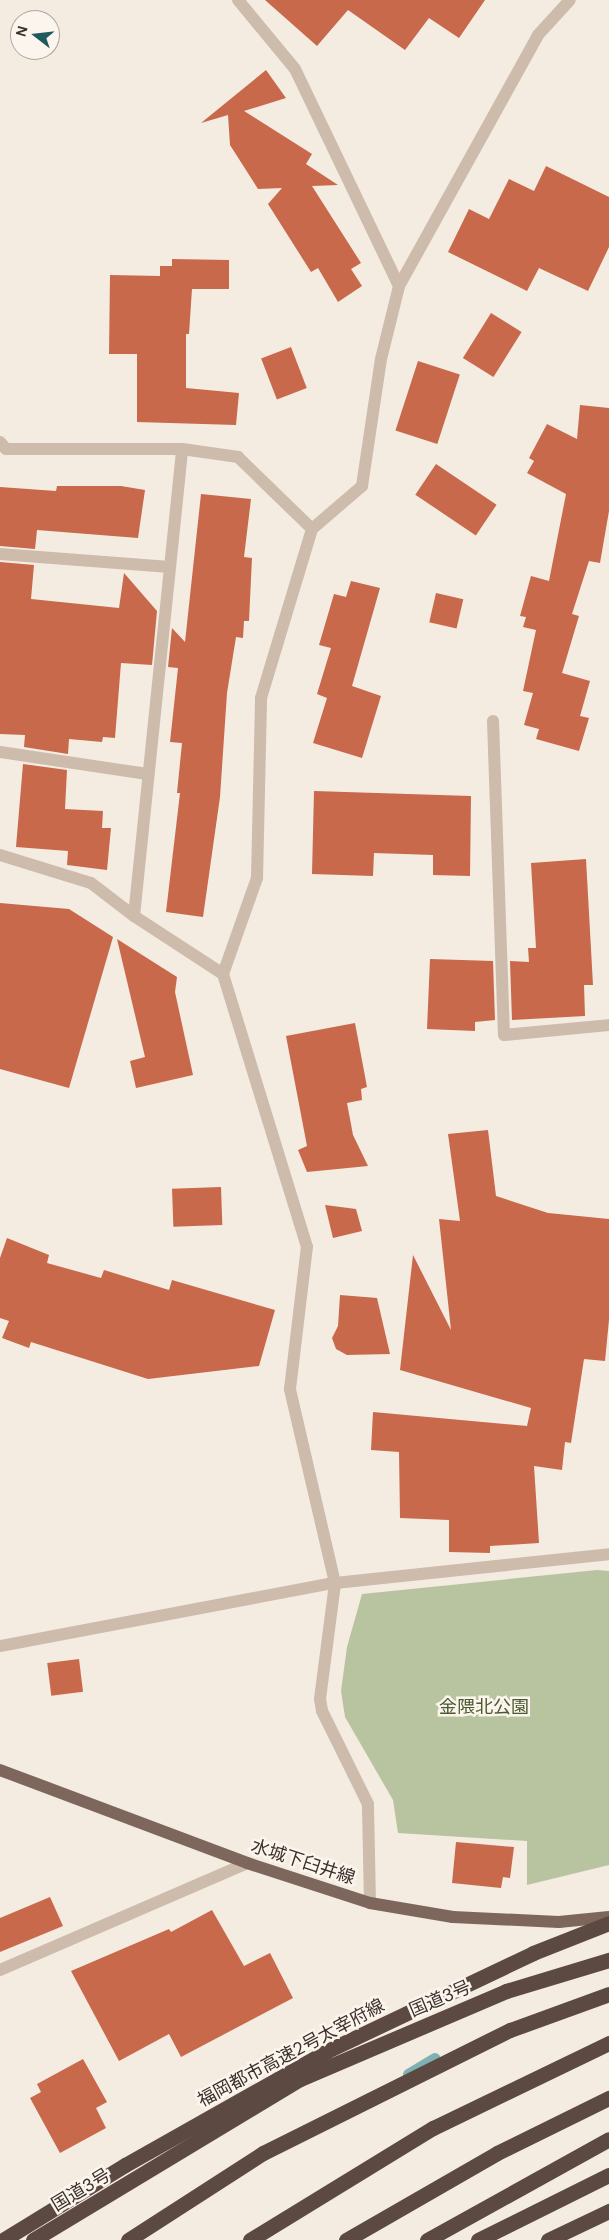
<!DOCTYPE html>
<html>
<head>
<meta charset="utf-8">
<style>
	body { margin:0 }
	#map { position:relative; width:609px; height:2240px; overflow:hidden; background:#f4ebe1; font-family:"DM Sans","Noto Sans JP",sans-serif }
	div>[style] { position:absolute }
	.green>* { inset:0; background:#b8c4a0 }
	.stream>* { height:11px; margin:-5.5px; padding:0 5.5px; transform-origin:5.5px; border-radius:5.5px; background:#7fb0b2 }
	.building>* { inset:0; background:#c8694b; transform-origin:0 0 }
	.minor>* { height:12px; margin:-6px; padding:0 6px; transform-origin:6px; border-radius:6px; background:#cdbbac }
	.major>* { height:12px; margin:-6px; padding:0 6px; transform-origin:6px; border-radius:6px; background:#7d675c }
	.highway>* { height:15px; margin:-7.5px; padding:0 7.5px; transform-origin:7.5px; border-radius:7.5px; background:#5c4a42 }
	span { translate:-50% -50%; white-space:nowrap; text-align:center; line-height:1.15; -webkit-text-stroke:5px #fbf5ee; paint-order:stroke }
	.park-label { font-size:18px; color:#4a5a2e }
	.street-label { font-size:18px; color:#3b302b }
	.north { position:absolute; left:10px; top:10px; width:50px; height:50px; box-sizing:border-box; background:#fbf5ee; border:1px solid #aea6a0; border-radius:50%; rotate:286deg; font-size:14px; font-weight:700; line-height:20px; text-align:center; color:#3b302b }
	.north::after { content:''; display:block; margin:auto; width:18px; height:22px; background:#1f5a5e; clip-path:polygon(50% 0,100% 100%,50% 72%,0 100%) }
</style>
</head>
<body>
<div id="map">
	<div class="green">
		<i style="clip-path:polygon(597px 1570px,609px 1571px,609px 1865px,527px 1885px,527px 1841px,398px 1833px,393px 1800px,345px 1717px,341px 1691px,347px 1647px,362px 1594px)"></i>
	</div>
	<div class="stream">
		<i style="left:408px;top:2074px;width:31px;rotate:-31deg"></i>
	</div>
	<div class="building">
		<i style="clip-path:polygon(265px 0,485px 0,459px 38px,429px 18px,405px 50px,348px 10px,317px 46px)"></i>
		<i style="clip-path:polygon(266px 70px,286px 98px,244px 111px,312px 154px,306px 164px,338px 185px,312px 186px,361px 263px,351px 269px,362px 286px,338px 302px,318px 268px,311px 272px,268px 204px,282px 188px,258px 189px,230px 145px,228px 115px,201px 123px)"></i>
		<i style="clip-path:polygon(546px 166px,609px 197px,609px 247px,588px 291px,539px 268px,527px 291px,448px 252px,469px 209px,489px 219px,509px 179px,534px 191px)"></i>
		<i style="clip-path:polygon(172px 259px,229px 260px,229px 289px,192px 289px,189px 334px,186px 334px,186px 388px,239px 393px,236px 425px,137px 422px,137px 354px,109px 354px,110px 275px,160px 276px,160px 266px,172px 266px)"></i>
		<i style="left:491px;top:313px;width:36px;height:53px;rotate:32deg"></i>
		<i style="left:291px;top:347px;width:44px;height:32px;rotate:69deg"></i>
		<i style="left:418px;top:361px;width:44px;height:73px;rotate:18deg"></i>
		<i style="clip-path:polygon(580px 405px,609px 408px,609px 511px,600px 563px,589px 561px,572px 614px,579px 616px,562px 673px,590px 681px,580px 716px,589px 718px,579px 751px,536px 739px,539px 729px,524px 725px,533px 693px,523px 691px,536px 630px,523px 627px,526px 617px,520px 616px,531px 576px,549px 581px,566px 494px,527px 473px,534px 461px,529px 458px,547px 424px,577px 439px)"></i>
		<i style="left:436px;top:464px;width:73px;height:37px;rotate:34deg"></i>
		<i style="clip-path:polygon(57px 486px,121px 486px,145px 490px,138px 538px,37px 530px,35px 549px,0 546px,0 487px,56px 491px)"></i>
		<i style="clip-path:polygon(201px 494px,251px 499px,244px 557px,252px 558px,249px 621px,244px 621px,243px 638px,236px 637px,227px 693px,220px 797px,203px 917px,166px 912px,180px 793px,177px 793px,182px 743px,170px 742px,178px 668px,168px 667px,172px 628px,185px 642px)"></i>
		<i style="clip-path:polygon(0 562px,34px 565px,31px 599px,119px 608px,124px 573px,157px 611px,152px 665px,121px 663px,115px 738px,103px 737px,102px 742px,69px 739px,68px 754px,24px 747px,25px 735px,0 734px)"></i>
		<i style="clip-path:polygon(351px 581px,380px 588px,352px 686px,381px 696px,362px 758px,313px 743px,327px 698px,317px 694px,331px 648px,319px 645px,334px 594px,346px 597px)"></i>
		<i style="left:436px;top:593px;width:28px;height:30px;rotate:13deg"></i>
		<i style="clip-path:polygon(23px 764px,67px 770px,65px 809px,103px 811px,102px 828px,111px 828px,107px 870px,67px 865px,68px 851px,16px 847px)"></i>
		<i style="clip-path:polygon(314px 791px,471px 796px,470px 876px,433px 875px,433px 855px,374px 853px,373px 876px,312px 874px)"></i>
		<i style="clip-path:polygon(586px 859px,593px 985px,584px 985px,585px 1016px,512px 1020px,510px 961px,529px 962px,528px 948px,536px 948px,531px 863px)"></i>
		<i style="clip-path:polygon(0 903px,69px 909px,113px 937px,69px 1088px,0 1069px)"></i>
		<i style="clip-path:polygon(117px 939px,177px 977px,175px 992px,193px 1075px,136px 1088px,130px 1061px,145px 1057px)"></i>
		<i style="clip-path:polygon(430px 959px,493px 961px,495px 1020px,475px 1022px,475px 1031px,427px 1029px)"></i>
		<i style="clip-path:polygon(355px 1023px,367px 1087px,361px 1089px,362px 1100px,347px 1103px,353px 1135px,368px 1166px,307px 1172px,298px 1150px,307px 1146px,286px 1036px)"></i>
		<i style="clip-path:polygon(488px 1130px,496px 1196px,548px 1213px,609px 1219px,609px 1320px,605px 1361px,584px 1359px,571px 1443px,565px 1442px,562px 1470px,534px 1466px,539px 1543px,490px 1546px,490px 1553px,449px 1552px,449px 1520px,400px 1518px,399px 1452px,371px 1450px,373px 1412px,527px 1426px,531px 1408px,400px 1370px,413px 1255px,451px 1330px,439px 1219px,460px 1221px,448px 1134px)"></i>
		<i style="left:221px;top:1187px;width:38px;height:49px;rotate:88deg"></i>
		<i style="clip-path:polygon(325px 1205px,356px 1209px,362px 1231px,333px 1238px)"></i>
		<i style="clip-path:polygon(7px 1238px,49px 1255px,47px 1263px,101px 1278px,104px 1270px,169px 1290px,172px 1280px,275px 1310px,259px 1366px,148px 1379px,31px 1342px,29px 1348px,2px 1338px,9px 1321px,0 1318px,0 1258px)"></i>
		<i style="clip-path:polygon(340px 1295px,377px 1298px,390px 1354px,347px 1355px,336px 1349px,332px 1338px,338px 1326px)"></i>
		<i style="left:79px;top:1659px;width:33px;height:32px;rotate:83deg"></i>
		<i style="clip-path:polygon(456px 1842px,514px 1847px,510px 1878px,503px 1877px,501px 1888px,452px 1883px)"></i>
		<i style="clip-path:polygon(50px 1897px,63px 1926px,0 1952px,0 1918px)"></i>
		<i style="clip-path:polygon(212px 1910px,244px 1966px,270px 1953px,293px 1998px,181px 2057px,169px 2034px,119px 2061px,71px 1971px,169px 1929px,171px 1932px)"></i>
		<i style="clip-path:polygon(83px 2059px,107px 2102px,96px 2108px,106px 2128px,60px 2153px,30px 2098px,41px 2092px,37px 2084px)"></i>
	</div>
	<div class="minor">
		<i style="left:238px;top:0;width:89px;rotate:50.4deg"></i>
		<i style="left:295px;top:69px;width:241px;rotate:64.4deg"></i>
		<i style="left:0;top:442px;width:9px;rotate:49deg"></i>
		<i style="left:6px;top:449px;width:176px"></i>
		<i style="left:182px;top:449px;width:57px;rotate:8.1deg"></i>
		<i style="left:238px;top:457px;width:103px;rotate:44.2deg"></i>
		<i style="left:0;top:554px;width:170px;rotate:4.4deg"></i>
		<i style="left:493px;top:721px;width:314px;rotate:88deg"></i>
		<i style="left:504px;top:1035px;width:105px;rotate:-5.4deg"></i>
		<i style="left:0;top:752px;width:149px;rotate:8.5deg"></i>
		<i style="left:0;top:855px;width:95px;rotate:17.1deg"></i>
		<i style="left:91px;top:883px;width:54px;rotate:37.5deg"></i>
		<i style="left:134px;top:916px;width:106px;rotate:33.1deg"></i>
		<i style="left:134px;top:916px;width:469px;rotate:-84.1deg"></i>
		<i style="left:0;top:1646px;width:341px;rotate:-10.7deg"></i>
		<i style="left:335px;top:1583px;width:276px;rotate:-6deg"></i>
		<i style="left:370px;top:1903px;width:99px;rotate:-91.2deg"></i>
		<i style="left:368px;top:1804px;width:104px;rotate:-116.3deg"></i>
		<i style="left:322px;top:1711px;width:12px;rotate:-99deg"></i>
		<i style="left:320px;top:1699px;width:117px;rotate:-82.6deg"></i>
		<i style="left:335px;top:1583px;width:199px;rotate:-103.1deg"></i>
		<i style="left:290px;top:1389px;width:143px;rotate:-83.2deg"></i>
		<i style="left:307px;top:1247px;width:286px;rotate:-107.1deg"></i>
		<i style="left:223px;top:974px;width:102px;rotate:-70.5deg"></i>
		<i style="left:257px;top:878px;width:180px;rotate:-88.7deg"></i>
		<i style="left:261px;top:698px;width:177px;rotate:-73.2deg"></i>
		<i style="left:312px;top:529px;width:66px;rotate:-40.7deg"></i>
		<i style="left:362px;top:486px;width:128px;rotate:-81.5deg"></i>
		<i style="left:381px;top:359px;width:75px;rotate:-76.1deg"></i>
		<i style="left:399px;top:286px;width:287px;rotate:-61deg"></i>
		<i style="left:538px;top:35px;width:47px;rotate:-47.6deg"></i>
		<i style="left:0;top:1970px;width:269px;rotate:-23.4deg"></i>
	</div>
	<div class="major">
		<i style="left:0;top:1770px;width:264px;rotate:20.6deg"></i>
		<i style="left:247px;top:1863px;width:129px;rotate:18deg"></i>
		<i style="left:370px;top:1903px;width:84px;rotate:9.6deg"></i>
		<i style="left:453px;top:1917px;width:106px;rotate:2.7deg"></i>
		<i style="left:559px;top:1922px;width:50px;rotate:-5.7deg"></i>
	</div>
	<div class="highway">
		<i style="left:3px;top:2240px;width:143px;rotate:-31.6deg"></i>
		<i style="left:125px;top:2165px;width:232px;rotate:-29.4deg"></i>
		<i style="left:327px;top:2051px;width:228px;rotate:-25.4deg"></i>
		<i style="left:533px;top:1953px;width:82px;rotate:-21.5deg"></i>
		<i style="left:33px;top:2240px;width:312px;rotate:-31.1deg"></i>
		<i style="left:300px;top:2079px;width:224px;rotate:-23.1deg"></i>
		<i style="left:506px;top:1991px;width:108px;rotate:-16.8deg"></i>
		<i style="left:128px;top:2240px;width:161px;rotate:-32.8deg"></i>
		<i style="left:263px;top:2153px;width:276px;rotate:-26.5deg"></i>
		<i style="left:510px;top:2030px;width:105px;rotate:-20deg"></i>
		<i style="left:250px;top:2240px;width:215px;rotate:-31.5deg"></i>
		<i style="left:433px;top:2128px;width:195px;rotate:-25.8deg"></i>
		<i style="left:346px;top:2240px;width:174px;rotate:-29.9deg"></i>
		<i style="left:497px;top:2153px;width:125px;rotate:-26.2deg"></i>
		<i style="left:427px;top:2240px;width:208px;rotate:-29deg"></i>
		<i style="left:478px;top:2240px;width:146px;rotate:-26.4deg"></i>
		<i style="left:548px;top:2240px;width:68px;rotate:-25.4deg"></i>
	</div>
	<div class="park-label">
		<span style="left:484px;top:1707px">金隈北公園</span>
	</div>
	<div class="street-label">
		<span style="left:303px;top:1862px;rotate:18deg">水城下臼井線</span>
		<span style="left:440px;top:1999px;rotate:-23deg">国道3号</span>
		<span style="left:291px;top:2053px;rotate:-28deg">福岡都市高速2号太宰府線</span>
		<span style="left:81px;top:2190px;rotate:-31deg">国道3号</span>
	</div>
	<div class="north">N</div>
</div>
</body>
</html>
